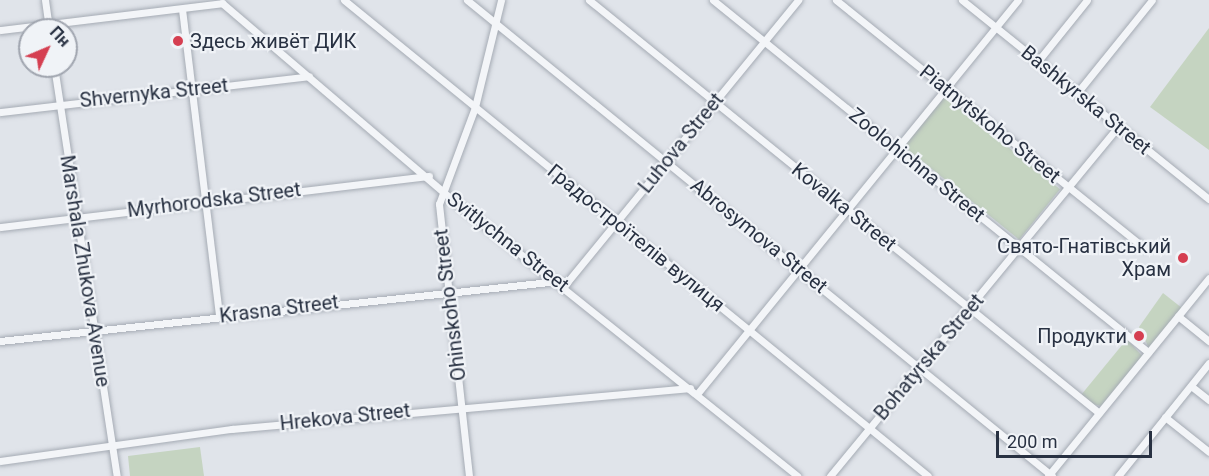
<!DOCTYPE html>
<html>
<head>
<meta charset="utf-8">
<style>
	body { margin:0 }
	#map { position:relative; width:1209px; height:476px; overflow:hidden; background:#e0e4ea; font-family:Roboto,sans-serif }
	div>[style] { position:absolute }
	.green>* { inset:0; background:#c5d4c1; transform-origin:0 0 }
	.roads { filter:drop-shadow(0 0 2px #a5abb4) drop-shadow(0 0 2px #a5abb4) }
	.minor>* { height:7px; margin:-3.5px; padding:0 3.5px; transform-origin:3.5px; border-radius:3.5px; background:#f3f5f8 }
	.dots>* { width:16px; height:16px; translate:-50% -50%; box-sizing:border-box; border:3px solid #f0f3f7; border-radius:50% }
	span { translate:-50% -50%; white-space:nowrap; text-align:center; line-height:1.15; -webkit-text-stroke:4.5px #f0f3f7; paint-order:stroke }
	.poi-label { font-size:20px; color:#283142 }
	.left { translate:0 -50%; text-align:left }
	.right { translate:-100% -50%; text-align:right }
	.street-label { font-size:20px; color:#283142 }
	.north { position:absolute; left:18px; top:18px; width:60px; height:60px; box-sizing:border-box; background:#f0f3f7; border:2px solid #a0a5af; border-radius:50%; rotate:46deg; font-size:16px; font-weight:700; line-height:24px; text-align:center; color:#283142 }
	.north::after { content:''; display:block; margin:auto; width:21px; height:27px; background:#d53f51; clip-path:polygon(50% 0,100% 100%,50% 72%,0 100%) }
	.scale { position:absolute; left:996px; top:431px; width:156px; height:27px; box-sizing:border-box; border:3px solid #283142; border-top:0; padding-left:8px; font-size:18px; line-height:21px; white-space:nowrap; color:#283142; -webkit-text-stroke:4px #f0f3f7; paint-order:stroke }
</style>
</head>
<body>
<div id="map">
	<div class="green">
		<i style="clip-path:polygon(1209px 28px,1209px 150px,1150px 107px)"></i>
		<i style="left:945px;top:96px;width:148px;height:65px;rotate:39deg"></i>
		<i style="clip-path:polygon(1163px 293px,1182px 308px,1149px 348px,1139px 327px)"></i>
		<i style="clip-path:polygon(1127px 339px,1142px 356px,1101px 406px,1092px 404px,1081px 395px)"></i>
		<i style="clip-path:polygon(200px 447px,204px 476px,130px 476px,128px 456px)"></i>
	</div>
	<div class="roads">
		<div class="minor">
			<i style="left:45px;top:0;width:30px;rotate:82deg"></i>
			<i style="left:344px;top:0;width:753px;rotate:39.18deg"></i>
			<i style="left:467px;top:0;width:754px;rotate:39.13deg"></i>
			<i style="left:589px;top:0;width:656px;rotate:39deg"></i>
			<i style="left:713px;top:0;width:560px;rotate:38.98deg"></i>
			<i style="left:836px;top:0;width:395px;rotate:38.8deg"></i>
			<i style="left:962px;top:0;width:317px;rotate:38.9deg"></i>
			<i style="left:222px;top:3px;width:291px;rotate:40.5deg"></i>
			<i style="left:443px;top:192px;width:454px;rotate:38.7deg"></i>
			<i style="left:182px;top:9px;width:309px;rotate:83.1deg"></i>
			<i style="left:0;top:30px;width:224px;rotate:-6.9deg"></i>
			<i style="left:1038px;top:61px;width:78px;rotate:-51.2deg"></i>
			<i style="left:54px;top:66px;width:415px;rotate:81.3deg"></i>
			<i style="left:1077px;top:93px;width:119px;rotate:-51.1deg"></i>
			<i style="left:0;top:112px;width:311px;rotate:-6.6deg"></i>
			<i style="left:0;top:227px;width:432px;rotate:-6.8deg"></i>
			<i style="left:564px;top:286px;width:370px;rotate:-50.7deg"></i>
			<i style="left:1178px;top:316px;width:40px;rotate:39deg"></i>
			<i style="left:0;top:341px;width:562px;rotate:-6.13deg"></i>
			<i style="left:1191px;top:386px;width:23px;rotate:38deg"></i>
			<i style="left:697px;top:394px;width:508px;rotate:-50.83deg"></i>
			<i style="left:1165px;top:417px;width:56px;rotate:38.5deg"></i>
			<i style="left:0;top:461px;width:234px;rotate:-7.9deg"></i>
			<i style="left:232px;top:429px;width:460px;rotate:-5.1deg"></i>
			<i style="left:469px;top:476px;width:274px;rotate:-96.3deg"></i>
			<i style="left:439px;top:204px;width:103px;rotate:-69.6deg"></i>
			<i style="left:475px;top:107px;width:110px;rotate:-76.3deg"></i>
			<i style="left:830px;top:476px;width:454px;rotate:-50.5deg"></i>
			<i style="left:1048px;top:476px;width:255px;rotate:-50.9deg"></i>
			<i style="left:1118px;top:476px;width:145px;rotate:-51.2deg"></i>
		</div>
	</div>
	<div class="dots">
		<i style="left:178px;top:41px;background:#d53f51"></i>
		<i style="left:1183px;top:258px;background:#d53f51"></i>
		<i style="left:1139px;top:336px;background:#d53f51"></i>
	</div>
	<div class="poi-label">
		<span class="left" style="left:190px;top:41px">Здесь живёт ДИК</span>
		<span class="right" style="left:1171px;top:258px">Свято-Гнатівський<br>Храм</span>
		<span class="right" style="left:1127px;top:336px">Продукти</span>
	</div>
	<div class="street-label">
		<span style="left:154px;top:93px;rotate:-6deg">Shvernyka Street</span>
		<span style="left:1086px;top:100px;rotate:39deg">Bashkyrska Street</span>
		<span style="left:990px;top:124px;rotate:39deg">Piatnytskoho Street</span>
		<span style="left:681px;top:143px;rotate:-51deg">Luhova Street</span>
		<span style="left:917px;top:165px;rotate:39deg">Zoolohichna Street</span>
		<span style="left:214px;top:200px;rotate:-7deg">Myrhorodska Street</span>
		<span style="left:844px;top:207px;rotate:39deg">Kovalka Street</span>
		<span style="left:759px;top:236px;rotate:39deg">Abrosymova Street</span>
		<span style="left:636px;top:238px;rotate:39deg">Градостроїтелiв вулиця</span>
		<span style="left:508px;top:242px;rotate:38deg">Svitlychna Street</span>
		<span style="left:85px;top:271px;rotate:81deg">Marshala Zhukova Avenue</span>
		<span style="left:450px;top:305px;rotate:-97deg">Ohinskoho Street</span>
		<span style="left:279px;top:309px;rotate:-7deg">Krasna Street</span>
		<span style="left:929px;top:357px;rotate:-50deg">Bohatyrska Street</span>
		<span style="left:345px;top:417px;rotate:-6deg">Hrekova Street</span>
	</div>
	<div class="north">Пн</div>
	<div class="scale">200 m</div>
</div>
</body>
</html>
